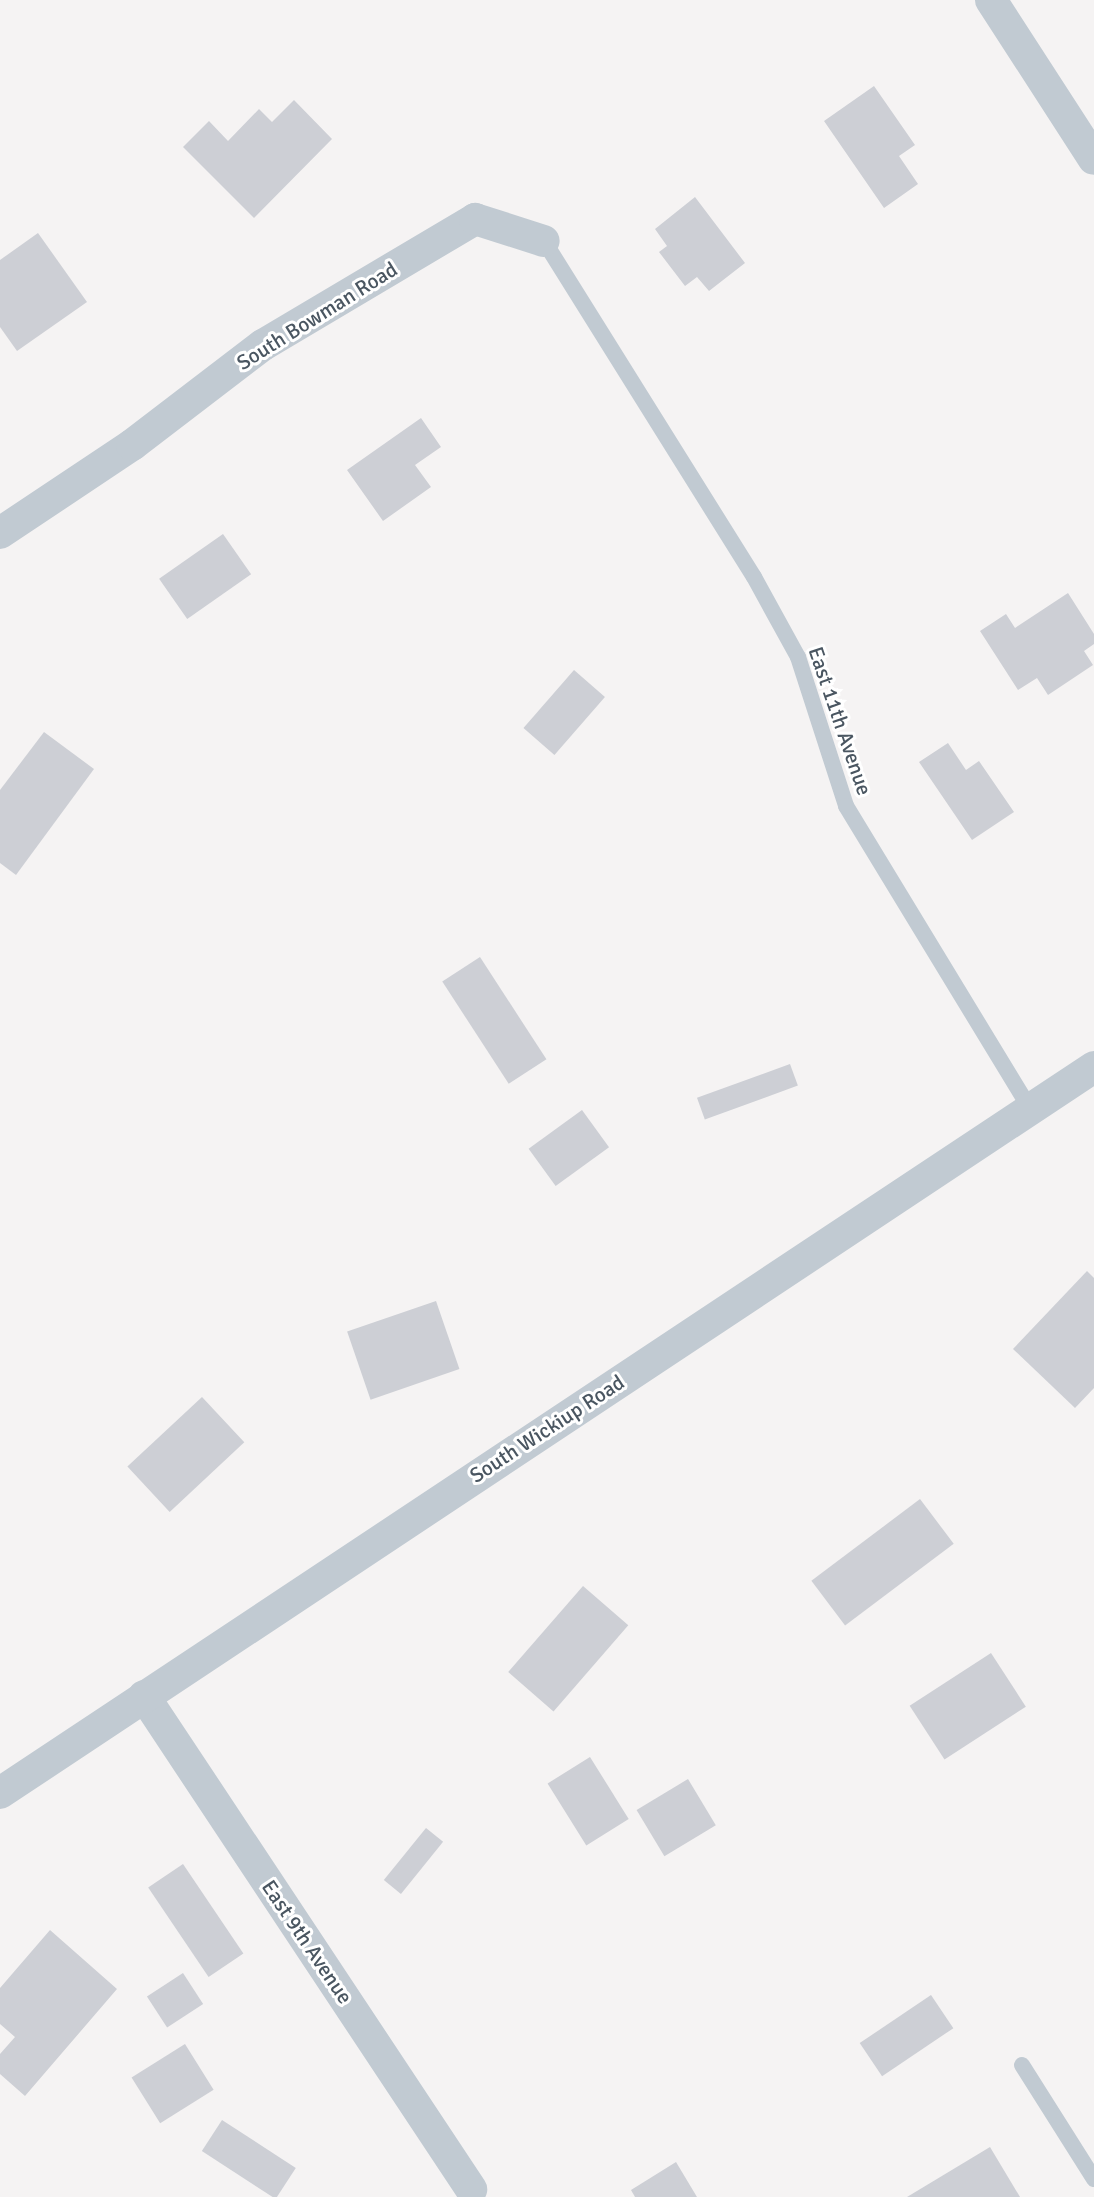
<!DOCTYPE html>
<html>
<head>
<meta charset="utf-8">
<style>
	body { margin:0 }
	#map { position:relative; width:1094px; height:2197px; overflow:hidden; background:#f5f3f3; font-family:Signika,sans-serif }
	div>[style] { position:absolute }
	.building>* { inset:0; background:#cdcfd5; transform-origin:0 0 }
	.lane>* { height:16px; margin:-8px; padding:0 8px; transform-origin:8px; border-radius:8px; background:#c1cad2 }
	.street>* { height:32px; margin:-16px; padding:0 16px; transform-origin:16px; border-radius:16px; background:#c1cad2 }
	span { translate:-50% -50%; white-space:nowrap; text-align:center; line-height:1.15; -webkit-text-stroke:6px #fff; paint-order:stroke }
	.street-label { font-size:21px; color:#4a5661 }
</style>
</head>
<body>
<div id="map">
	<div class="building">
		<i style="clip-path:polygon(874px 86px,915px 145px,899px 156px,918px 184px,884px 208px,824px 121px)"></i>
		<i style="clip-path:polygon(294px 100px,332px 139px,254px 218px,183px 147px,209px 121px,228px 141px,259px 109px,272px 122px)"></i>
		<i style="clip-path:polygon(695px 197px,745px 263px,709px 291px,697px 277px,685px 286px,659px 252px,667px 246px,655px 229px)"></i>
		<i style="clip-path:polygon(38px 233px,87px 302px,17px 351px,0 327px,0 260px)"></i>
		<i style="clip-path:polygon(421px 418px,441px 447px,415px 465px,431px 487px,383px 521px,347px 470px)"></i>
		<i style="left:223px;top:534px;width:49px;height:78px;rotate:55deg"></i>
		<i style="clip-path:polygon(1068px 593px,1094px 634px,1094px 644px,1084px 651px,1093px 665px,1048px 695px,1037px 678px,1018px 690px,980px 631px,1006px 614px,1015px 628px)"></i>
		<i style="left:574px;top:670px;width:41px;height:77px;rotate:41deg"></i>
		<i style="clip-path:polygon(44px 732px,94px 769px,16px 875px,0 863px,0 790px)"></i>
		<i style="clip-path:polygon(948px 743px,966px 770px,979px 761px,1014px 812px,972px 840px,919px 762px)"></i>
		<i style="left:480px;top:957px;width:122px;height:45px;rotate:57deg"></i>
		<i style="left:790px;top:1064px;width:23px;height:99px;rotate:70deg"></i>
		<i style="left:582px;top:1110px;width:46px;height:66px;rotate:54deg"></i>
		<i style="clip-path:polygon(1087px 1271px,1094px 1278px,1094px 1388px,1075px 1408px,1013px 1349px)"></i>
		<i style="left:436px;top:1301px;width:72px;height:94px;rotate:71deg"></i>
		<i style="left:202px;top:1397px;width:62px;height:102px;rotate:47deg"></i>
		<i style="left:920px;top:1499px;width:56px;height:136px;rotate:53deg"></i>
		<i style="left:583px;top:1586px;width:60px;height:114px;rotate:41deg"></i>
		<i style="left:991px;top:1653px;width:64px;height:97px;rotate:57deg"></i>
		<i style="left:590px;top:1757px;width:73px;height:50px;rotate:58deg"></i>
		<i style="left:688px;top:1779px;width:54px;height:60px;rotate:59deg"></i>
		<i style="left:426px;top:1828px;width:22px;height:67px;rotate:39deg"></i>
		<i style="left:183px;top:1864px;width:108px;height:42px;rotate:56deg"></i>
		<i style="clip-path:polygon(50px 1930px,117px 1989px,25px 2096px,0 2074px,0 2054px,15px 2037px,0 2024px,0 1988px)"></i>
		<i style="left:183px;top:1973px;width:37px;height:43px;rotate:57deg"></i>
		<i style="left:931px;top:1995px;width:40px;height:86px;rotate:56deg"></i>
		<i style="left:185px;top:2044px;width:54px;height:63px;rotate:58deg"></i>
		<i style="left:222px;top:2120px;width:88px;height:37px;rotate:33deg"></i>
		<i style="clip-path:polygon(990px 2147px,1020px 2197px,907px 2197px)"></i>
		<i style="clip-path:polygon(676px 2162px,697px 2197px,635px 2197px,631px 2190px)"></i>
	</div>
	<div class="lane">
		<i style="left:544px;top:241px;width:396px;rotate:58deg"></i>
		<i style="left:754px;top:577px;width:91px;rotate:61.2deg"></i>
		<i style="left:798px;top:657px;width:157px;rotate:72.1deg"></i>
		<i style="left:846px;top:806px;width:354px;rotate:58.7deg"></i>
		<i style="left:1022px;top:2065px;width:135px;rotate:57.7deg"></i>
	</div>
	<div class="street">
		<i style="left:991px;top:0;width:189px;rotate:57.1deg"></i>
		<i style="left:0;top:533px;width:159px;rotate:-33.7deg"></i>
		<i style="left:132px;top:445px;width:165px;rotate:-37.4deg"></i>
		<i style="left:263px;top:345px;width:247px;rotate:-30.7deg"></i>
		<i style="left:475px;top:219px;width:72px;rotate:17.7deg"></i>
		<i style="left:144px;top:1696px;width:592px;rotate:56.44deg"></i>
		<i style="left:0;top:1793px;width:1313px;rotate:-33.57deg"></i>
	</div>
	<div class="street-label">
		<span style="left:317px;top:316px;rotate:-32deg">South Bowman Road</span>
		<span style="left:840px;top:721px;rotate:71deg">East 11th Avenue</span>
		<span style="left:547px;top:1429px;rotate:-33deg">South Wickiup Road</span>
		<span style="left:307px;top:1942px;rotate:56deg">East 9th Avenue</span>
	</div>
</div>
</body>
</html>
